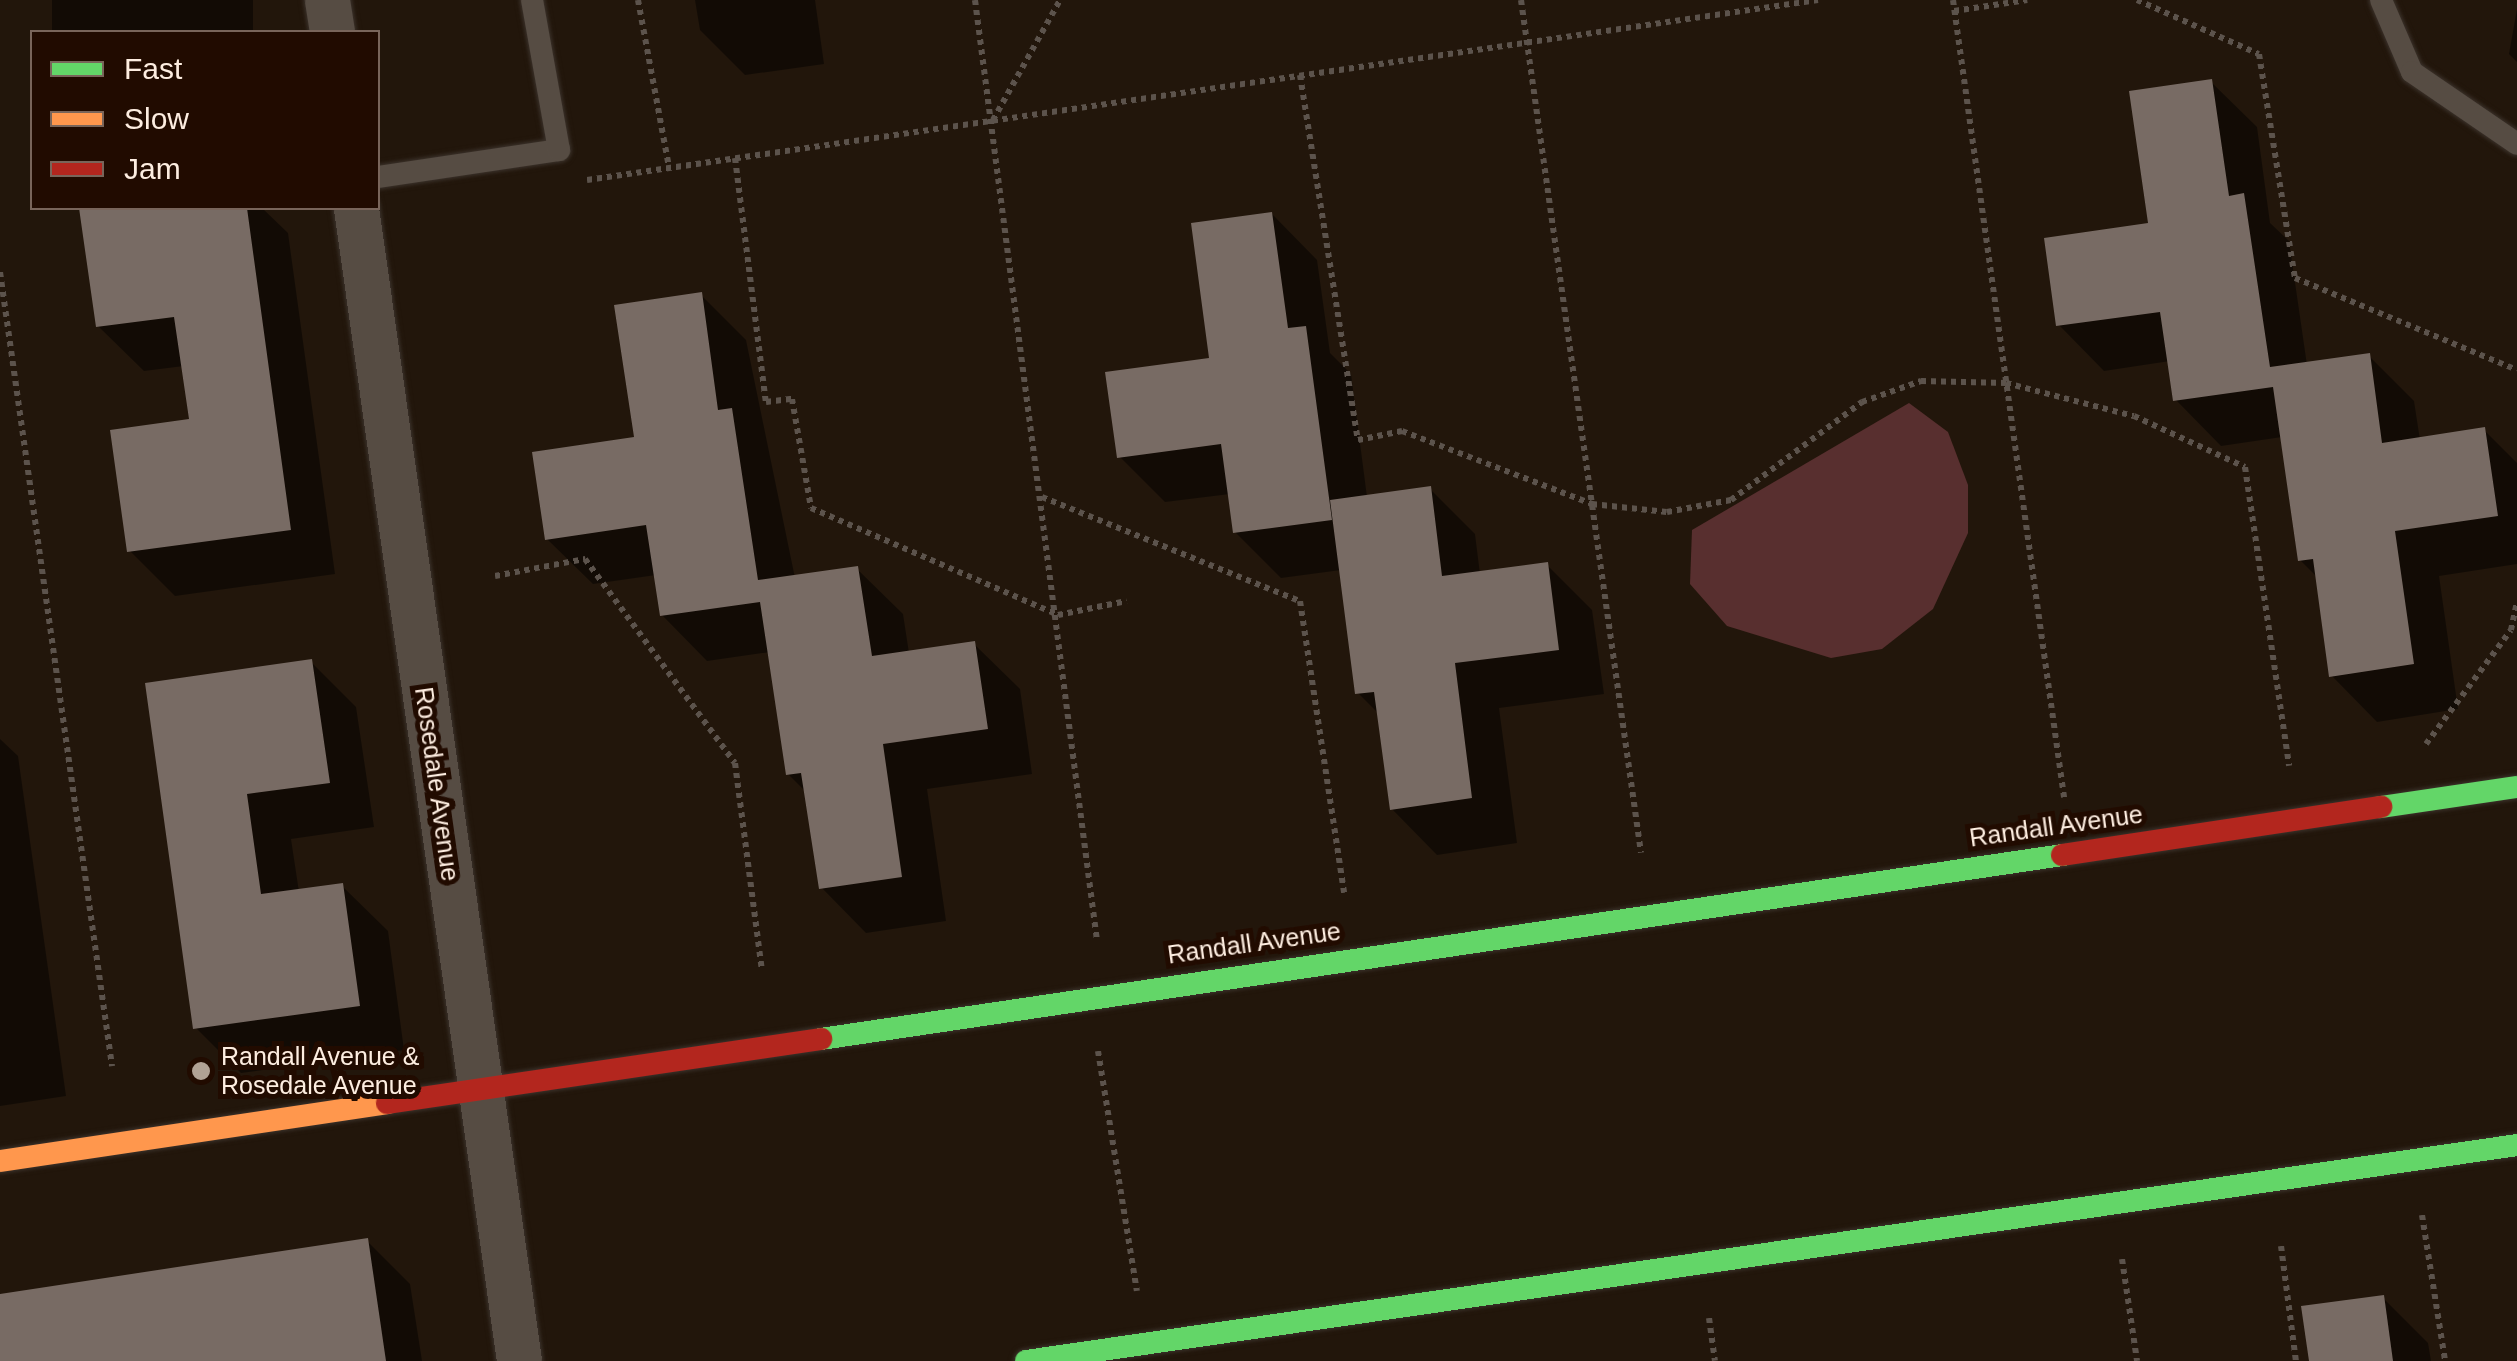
<!DOCTYPE html>
<html>
<head>
<meta charset="utf-8">
<style>
	body { margin:0 }
	#map { position:relative; width:2517px; height:1361px; overflow:hidden; background:#22160b; font-family:Helvetica,sans-serif }
	div>[style] { position:absolute }
	.green>* { inset:0; background:#582f2f }
	.shadow>* { inset:0; background:#0007; transform-origin:0 0 }
	.building>* { inset:0; background:#786b64 }
	.path>* { height:6px; margin-top:-3px; transform-origin:0; background:repeating-linear-gradient(90deg,#5c534c 0 5px,transparent 0 10px) }
	.roads { filter:drop-shadow(0 0 2px #3b322b) drop-shadow(0 0 2px #3b322b) }
	.lane>* { height:22px; margin:-11px; padding:0 11px; transform-origin:11px; border-radius:11px; background:#564c43 }
	.street>* { height:45px; margin:-22.5px; padding:0 22.5px; transform-origin:22.5px; border-radius:22.5px; background:#564c43 }
	.fast>* { height:22px; margin:-11px; padding:0 11px; transform-origin:11px; border-radius:11px; background:#63d668 }
	.slow>* { height:22px; margin:-11px; padding:0 11px; transform-origin:11px; border-radius:11px; background:#ff974d }
	.jam>* { height:22px; margin:-11px; padding:0 11px; transform-origin:11px; border-radius:11px; background:#b3261e }
	.dots>* { width:28px; height:28px; translate:-50% -50%; box-sizing:border-box; border:5px solid #210b00; border-radius:50% }
	span { translate:-50% -50%; white-space:nowrap; text-align:center; line-height:1.15; -webkit-text-stroke:10px #210b00; paint-order:stroke }
	.street-label { font-size:25px; color:#fdede0 }
	.poi-label { font-size:25px; color:#fdede0 }
	.left { translate:0 -50%; text-align:left }
	.legend { position:absolute; left:30px; top:30px; width:350px; height:180px; box-sizing:border-box; background:#210b00; border:2px solid #79655a; margin:0; padding:12px 18px; list-style:none; font-size:30px; color:#fdede0 }
	.legend li { display:flex; align-items:center; gap:20px; height:50px }
	.legend b { width:50px; border:2px solid #79655a }
</style>
</head>
<body>
<div id="map">
	<div class="green">
		<i style="clip-path:polygon(1909px 403px,1948px 432px,1968px 485px,1968px 533px,1933px 609px,1882px 649px,1831px 658px,1727px 626px,1690px 584px,1692px 530px)"></i>
	</div>
	<div class="shadow">
		<i style="left:52px;top:0;width:201px;height:32px"></i>
		<i style="clip-path:polygon(695px 0,815px 0,824px 64px,745px 75px,700px 30px)"></i>
		<i style="clip-path:polygon(2517px 9px,2517px 62px,2509px 54px)"></i>
		<i style="clip-path:polygon(2211px 82px,2257px 127px,2270px 223px,2289px 241px,2307px 365px,2369px 356px,2414px 401px,2420px 440px,2484px 430px,2517px 463px,2517px 564px,2439px 576px,2458px 709px,2377px 722px,2332px 676px,2318px 578px,2300px 560px,2282px 437px,2221px 446px,2176px 400px,2170px 361px,2104px 371px,2059px 325px,2150px 225px)"></i>
		<i style="clip-path:polygon(262px 208px,288px 233px,335px 574px,175px 596px,130px 551px,191px 421px,184px 366px,144px 371px,98px 326px,82px 210px)"></i>
		<i style="clip-path:polygon(1272px 214px,1317px 260px,1330px 353px,1351px 374px,1367px 497px,1430px 489px,1475px 534px,1480px 574px,1547px 565px,1592px 610px,1604px 694px,1499px 708px,1517px 843px,1437px 855px,1392px 809px,1379px 714px,1358px 693px,1341px 570px,1281px 578px,1235px 532px,1230px 494px,1165px 502px,1120px 457px,1212px 360px)"></i>
		<i style="clip-path:polygon(701px 295px,746px 340px,795px 578px,857px 569px,903px 614px,909px 653px,974px 644px,1020px 689px,1032px 774px,927px 789px,946px 921px,866px 933px,821px 887px,807px 793px,788px 774px,770px 652px,707px 661px,662px 615px,656px 575px,593px 584px,547px 539px,636px 439px)"></i>
		<i style="clip-path:polygon(311px 662px,356px 707px,374px 827px,291px 839px,299px 892px,342px 886px,388px 931px,404px 1050px,241px 1073px,196px 1028px,148px 685px)"></i>
		<i style="clip-path:polygon(0 739px,18px 756px,66px 1096px,0 1106px)"></i>
		<i style="clip-path:polygon(367px 1241px,410px 1284px,422px 1361px,0 1361px,0 1296px)"></i>
		<i style="clip-path:polygon(2383px 1298px,2428px 1343px,2431px 1361px,2311px 1361px)"></i>
	</div>
	<div class="building">
		<i style="clip-path:polygon(2212px 79px,2229px 196px,2244px 193px,2270px 367px,2370px 353px,2382px 443px,2485px 427px,2498px 516px,2395px 531px,2414px 664px,2329px 677px,2313px 559px,2298px 561px,2273px 387px,2173px 401px,2160px 312px,2056px 326px,2044px 238px,2148px 223px,2129px 91px)"></i>
		<i style="clip-path:polygon(79px 208px,247px 208px,291px 530px,127px 552px,110px 430px,189px 419px,174px 317px,96px 327px)"></i>
		<i style="clip-path:polygon(1272px 212px,1288px 328px,1306px 326px,1332px 520px,1233px 533px,1221px 444px,1117px 458px,1105px 372px,1209px 358px,1191px 223px)"></i>
		<i style="clip-path:polygon(702px 292px,718px 410px,732px 408px,758px 580px,858px 566px,872px 656px,975px 641px,988px 729px,883px 744px,902px 877px,819px 889px,801px 773px,786px 775px,760px 602px,660px 616px,646px 525px,545px 540px,532px 452px,634px 437px,614px 305px)"></i>
		<i style="clip-path:polygon(1431px 486px,1442px 576px,1548px 562px,1559px 650px,1455px 663px,1472px 798px,1390px 810px,1374px 692px,1355px 694px,1330px 500px)"></i>
		<i style="clip-path:polygon(312px 659px,330px 783px,247px 794px,261px 894px,343px 883px,360px 1006px,193px 1029px,145px 683px)"></i>
		<i style="clip-path:polygon(368px 1238px,386px 1361px,0 1361px,0 1294px)"></i>
		<i style="clip-path:polygon(2384px 1295px,2393px 1361px,2309px 1361px,2301px 1306px)"></i>
	</div>
	<div class="path">
		<i style="left:638px;top:0;width:170px;rotate:79.5deg"></i>
		<i style="left:975px;top:0;width:948px;rotate:82.61deg"></i>
		<i style="left:1521px;top:0;width:861px;rotate:81.99deg"></i>
		<i style="left:1953px;top:0;width:805px;rotate:82.07deg"></i>
		<i style="left:2137px;top:0;width:133px;rotate:23.9deg"></i>
		<i style="left:2259px;top:54px;width:227px;rotate:80.9deg"></i>
		<i style="left:2295px;top:278px;width:240px;rotate:22.5deg"></i>
		<i style="left:1954px;top:11px;width:74px;rotate:-8.6deg"></i>
		<i style="left:1300px;top:75px;width:370px;rotate:81deg"></i>
		<i style="left:1358px;top:440px;width:45px;rotate:-11.6deg"></i>
		<i style="left:1402px;top:431px;width:204px;rotate:21deg"></i>
		<i style="left:1592px;top:504px;width:75px;rotate:6.1deg"></i>
		<i style="left:1667px;top:512px;width:65px;rotate:-10.6deg"></i>
		<i style="left:1731px;top:500px;width:164px;rotate:-36.8deg"></i>
		<i style="left:1862px;top:402px;width:63px;rotate:-19.6deg"></i>
		<i style="left:1921px;top:381px;width:85px;rotate:1.3deg"></i>
		<i style="left:2006px;top:383px;width:132px;rotate:14.5deg"></i>
		<i style="left:2134px;top:416px;width:122px;rotate:24.7deg"></i>
		<i style="left:2245px;top:467px;width:302px;rotate:81.6deg"></i>
		<i style="left:993px;top:120px;width:137px;rotate:-60.8deg"></i>
		<i style="left:735px;top:158px;width:246px;rotate:82.8deg"></i>
		<i style="left:766px;top:402px;width:26px;rotate:-7deg"></i>
		<i style="left:792px;top:399px;width:111px;rotate:80.1deg"></i>
		<i style="left:811px;top:508px;width:269px;rotate:23.4deg"></i>
		<i style="left:1058px;top:615px;width:70px;rotate:-11.5deg"></i>
		<i style="left:587px;top:180px;width:1244px;rotate:-8.32deg"></i>
		<i style="left:0;top:272px;width:802px;rotate:81.97deg"></i>
		<i style="left:1042px;top:497px;width:278px;rotate:22deg"></i>
		<i style="left:1300px;top:601px;width:295px;rotate:81.4deg"></i>
		<i style="left:495px;top:576px;width:92px;rotate:-10.7deg"></i>
		<i style="left:585px;top:559px;width:253px;rotate:53.7deg"></i>
		<i style="left:735px;top:763px;width:209px;rotate:82.6deg"></i>
		<i style="left:2426px;top:744px;width:142px;rotate:-53.3deg"></i>
		<i style="left:2511px;top:630px;width:30px;rotate:-78deg"></i>
		<i style="left:1098px;top:1051px;width:243px;rotate:80.8deg"></i>
		<i style="left:2422px;top:1215px;width:148px;rotate:81deg"></i>
		<i style="left:2281px;top:1246px;width:116px;rotate:82.6deg"></i>
		<i style="left:2122px;top:1259px;width:103px;rotate:81.6deg"></i>
		<i style="left:1709px;top:1318px;width:43px;rotate:82.1deg"></i>
	</div>
	<div class="roads">
		<div class="lane">
			<i style="left:2381px;top:0;width:78px;rotate:66.7deg"></i>
			<i style="left:2412px;top:72px;width:127px;rotate:34.4deg"></i>
			<i style="left:378px;top:177px;width:183px;rotate:-8.5deg"></i>
			<i style="left:559px;top:150px;width:152px;rotate:-100.2deg"></i>
		</div>
		<div class="street">
			<i style="left:327px;top:0;width:32px;rotate:81deg"></i>
			<i style="left:356px;top:208px;width:1164px;rotate:81.95deg"></i>
		</div>
		<div class="fast">
			<i style="left:2381px;top:807px;width:137px;rotate:-8.4deg"></i>
			<i style="left:821px;top:1039px;width:1255px;rotate:-8.43deg"></i>
			<i style="left:1026px;top:1361px;width:1507px;rotate:-8.24deg"></i>
		</div>
		<div class="slow">
			<i style="left:0;top:1161px;width:391px;rotate:-8.5deg"></i>
		</div>
		<div class="jam">
			<i style="left:2062px;top:855px;width:323px;rotate:-8.6deg"></i>
			<i style="left:387px;top:1103px;width:439px;rotate:-8.4deg"></i>
		</div>
	</div>
	<div class="dots">
		<i style="left:201px;top:1071px;background:#b0a295"></i>
	</div>
	<div class="street-label">
		<span style="left:437px;top:784px;rotate:82deg">Rosedale Avenue</span>
		<span style="left:2056px;top:826px;rotate:-8deg">Randall Avenue</span>
		<span style="left:1254px;top:943px;rotate:-8deg">Randall Avenue</span>
	</div>
	<div class="poi-label">
		<span class="left" style="left:221px;top:1071px">Randall Avenue &amp;<br>Rosedale Avenue</span>
	</div>
	<ul class="legend">
	<li><b style="height:12px;background:#63d668"></b>Fast</li>
	<li><b style="height:12px;background:#ff974d"></b>Slow</li>
	<li><b style="height:12px;background:#b3261e"></b>Jam</li>
	</ul>
</div>
</body>
</html>
